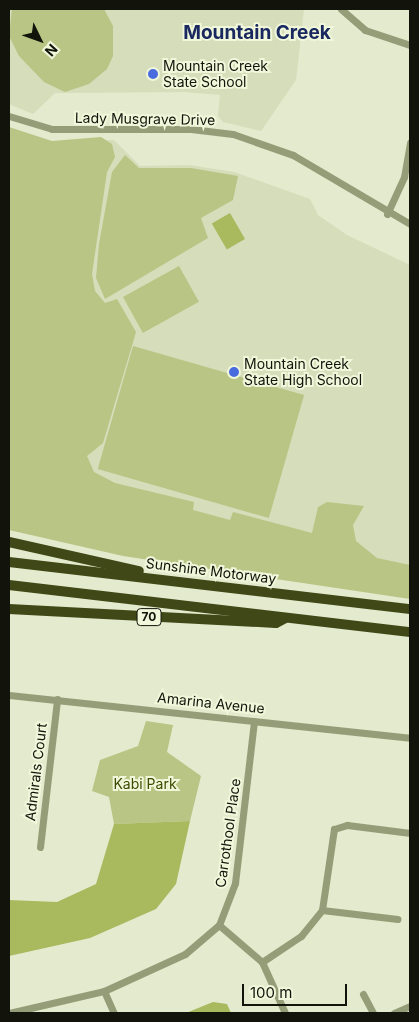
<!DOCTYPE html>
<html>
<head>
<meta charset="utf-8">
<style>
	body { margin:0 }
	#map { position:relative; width:419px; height:1022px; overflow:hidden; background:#e3eacd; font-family:Inter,sans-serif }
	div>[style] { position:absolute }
	.built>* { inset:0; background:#d5ddba }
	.green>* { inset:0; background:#b8c584; transform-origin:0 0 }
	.water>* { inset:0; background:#a8b95e; transform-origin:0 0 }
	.minor>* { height:7px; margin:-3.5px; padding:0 3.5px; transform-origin:3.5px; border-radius:3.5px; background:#959d78 }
	.highway>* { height:10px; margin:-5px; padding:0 5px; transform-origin:5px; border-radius:5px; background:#404817 }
	.dots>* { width:14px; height:14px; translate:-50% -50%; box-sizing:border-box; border:2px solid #f0f7da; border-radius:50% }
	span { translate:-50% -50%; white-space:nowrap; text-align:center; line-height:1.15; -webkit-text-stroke:4px #f0f7da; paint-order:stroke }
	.shield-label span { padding:1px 4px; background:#f0f7da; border:1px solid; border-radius:4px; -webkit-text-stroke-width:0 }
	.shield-label { font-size:12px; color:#12140b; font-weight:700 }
	.poi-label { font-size:14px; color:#12140b }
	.left { translate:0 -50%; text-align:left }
	.street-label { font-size:14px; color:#12140b }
	.park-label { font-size:14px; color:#404a01 }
	.district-label { font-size:19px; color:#192960; font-weight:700 }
	.frame { position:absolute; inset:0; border:10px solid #12140b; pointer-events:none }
	.north { position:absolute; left:15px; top:15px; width:50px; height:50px; -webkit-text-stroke:4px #f0f7da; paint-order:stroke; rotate:132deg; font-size:14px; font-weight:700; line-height:20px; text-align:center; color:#12140b }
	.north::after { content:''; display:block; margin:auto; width:18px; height:22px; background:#12140b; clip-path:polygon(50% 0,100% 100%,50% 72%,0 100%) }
	.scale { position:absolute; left:242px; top:984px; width:105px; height:22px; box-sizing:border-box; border:2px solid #12140b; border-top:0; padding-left:6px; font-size:15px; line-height:18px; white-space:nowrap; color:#12140b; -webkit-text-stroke:4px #f0f7da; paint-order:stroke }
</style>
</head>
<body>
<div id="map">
	<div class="built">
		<i style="clip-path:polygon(9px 9px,304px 9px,296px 80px,261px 131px,223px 122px,218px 116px,220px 95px,185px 92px,55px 93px,33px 114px,9px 104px)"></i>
		<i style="clip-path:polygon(86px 140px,114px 140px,140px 166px,189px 165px,234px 172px,310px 199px,318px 215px,347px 235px,410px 265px,410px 574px,45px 478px)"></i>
	</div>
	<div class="green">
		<i style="clip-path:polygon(12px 9px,104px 9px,113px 26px,113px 56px,107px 69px,89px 84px,65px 92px,44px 82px,19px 56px,9px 36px)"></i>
		<i style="clip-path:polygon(9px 127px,52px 141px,101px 137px,112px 144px,115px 157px,107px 172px,92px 274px,95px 291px,105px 303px,117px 299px,136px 332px,103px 443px,87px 456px,94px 472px,115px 483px,194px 502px,193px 510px,230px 520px,233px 512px,312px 533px,318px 507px,327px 502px,364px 506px,353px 525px,356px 541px,377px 558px,410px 565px,410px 599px,123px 556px,9px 530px)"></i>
		<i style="clip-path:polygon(125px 155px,139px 168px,191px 168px,238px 176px,233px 200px,201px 218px,208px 238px,105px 299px,96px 278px,99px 244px,112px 172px)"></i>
		<i style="left:179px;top:266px;width:41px;height:64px;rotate:61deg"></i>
		<i style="left:133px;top:346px;width:178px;height:128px;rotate:16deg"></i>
		<i style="clip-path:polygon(146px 721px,173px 725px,167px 752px,201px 776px,190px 821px,114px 824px,109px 797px,92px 791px,100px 760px,138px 746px)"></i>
	</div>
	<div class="water">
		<i style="left:230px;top:213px;width:30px;height:21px;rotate:60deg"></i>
		<i style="clip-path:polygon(190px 821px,176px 884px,156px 909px,90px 938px,9px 956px,9px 900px,57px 902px,96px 884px,114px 824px)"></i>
		<i style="clip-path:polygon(213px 1002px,227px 1004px,231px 1013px,186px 1013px)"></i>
	</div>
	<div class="minor">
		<i style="left:341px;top:9px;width:32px;rotate:41deg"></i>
		<i style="left:365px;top:30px;width:47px;rotate:18.4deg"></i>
		<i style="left:9px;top:116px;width:45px;rotate:16.8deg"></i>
		<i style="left:52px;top:129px;width:139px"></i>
		<i style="left:191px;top:129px;width:42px;rotate:6.8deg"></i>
		<i style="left:233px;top:134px;width:64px;rotate:19.3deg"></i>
		<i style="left:293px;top:155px;width:136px;rotate:30.5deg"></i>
		<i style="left:387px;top:214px;width:41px;rotate:-65.3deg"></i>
		<i style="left:404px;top:177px;width:35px;rotate:-80deg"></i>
		<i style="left:9px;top:695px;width:403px;rotate:6.1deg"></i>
		<i style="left:40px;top:847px;width:149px;rotate:-83.4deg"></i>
		<i style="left:322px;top:910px;width:76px;rotate:6.8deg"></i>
		<i style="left:219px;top:925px;width:57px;rotate:40.7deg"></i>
		<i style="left:262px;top:962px;width:56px;rotate:65.7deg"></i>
		<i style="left:262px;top:962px;width:47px;rotate:-33.7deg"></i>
		<i style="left:301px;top:936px;width:33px;rotate:-51deg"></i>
		<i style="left:322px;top:910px;width:82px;rotate:-81.6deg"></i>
		<i style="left:334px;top:829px;width:14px;rotate:-17deg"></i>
		<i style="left:347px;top:825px;width:64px;rotate:7.2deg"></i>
		<i style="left:104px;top:991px;width:24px;rotate:66deg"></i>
		<i style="left:363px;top:994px;width:21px;rotate:62deg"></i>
		<i style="left:9px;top:1013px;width:98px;rotate:-13deg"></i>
		<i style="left:104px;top:991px;width:89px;rotate:-24.6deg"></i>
		<i style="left:185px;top:954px;width:45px;rotate:-40.5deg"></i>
		<i style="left:219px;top:925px;width:45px;rotate:-69.1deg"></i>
		<i style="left:235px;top:883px;width:163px;rotate:-83.3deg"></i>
		<i style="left:394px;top:1013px;width:17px;rotate:-24deg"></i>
	</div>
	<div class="highway">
		<i style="left:9px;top:542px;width:133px;rotate:12.6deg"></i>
		<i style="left:9px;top:562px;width:404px;rotate:6.7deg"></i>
		<i style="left:9px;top:585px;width:404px;rotate:6.7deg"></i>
		<i style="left:9px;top:609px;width:267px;rotate:3deg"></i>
		<i style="left:276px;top:623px;width:9px;rotate:-27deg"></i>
	</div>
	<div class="dots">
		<i style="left:153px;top:74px;background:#496bde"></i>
		<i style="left:234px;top:372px;background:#496bde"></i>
	</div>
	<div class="shield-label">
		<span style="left:149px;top:617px">70</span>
	</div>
	<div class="poi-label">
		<span class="left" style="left:163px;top:74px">Mountain Creek<br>State School</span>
		<span class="left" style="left:244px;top:372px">Mountain Creek<br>State High School</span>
	</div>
	<div class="street-label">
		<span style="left:145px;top:119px;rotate:1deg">Lady Musgrave Drive</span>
		<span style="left:211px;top:571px;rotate:7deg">Sunshine Motorway</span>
		<span style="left:211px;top:703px;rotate:6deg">Amarina Avenue</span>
		<span style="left:36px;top:772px;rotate:-83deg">Admirals Court</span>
		<span style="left:228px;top:833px;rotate:-82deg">Carrothool Place</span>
	</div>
	<div class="park-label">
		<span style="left:145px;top:784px">Kabi Park</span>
	</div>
	<div class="district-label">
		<span style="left:257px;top:33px">Mountain Creek</span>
	</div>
	<div class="frame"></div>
	<div class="north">N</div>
	<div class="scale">100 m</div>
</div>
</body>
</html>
